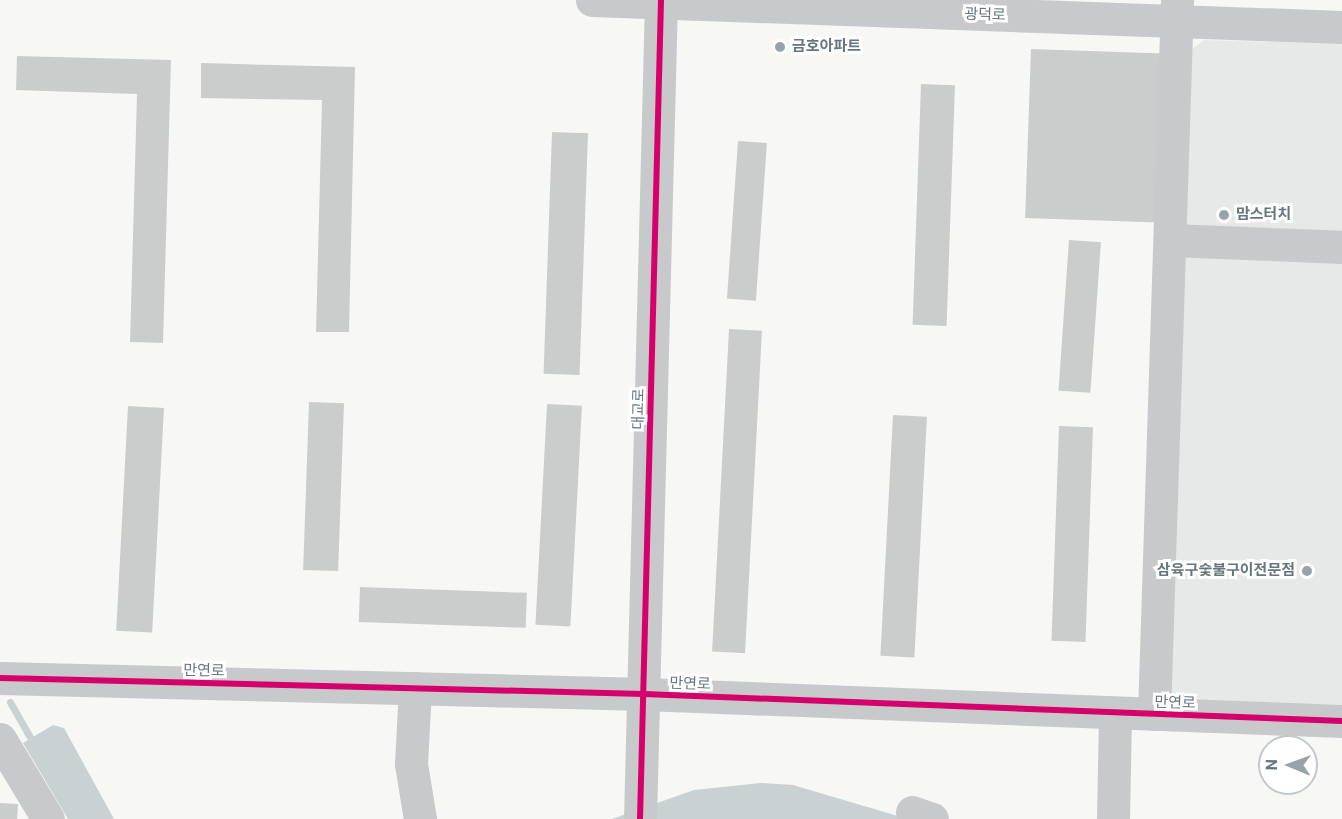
<!DOCTYPE html>
<html>
<head>
<meta charset="utf-8">
<style>
	body { margin:0 }
	#map { position:relative; width:1342px; height:819px; overflow:hidden; background:#f7f7f6; font-family:Roboto,"Noto Sans KR",sans-serif }
	div>[style] { position:absolute }
	.built>* { inset:0; background:#e7e8e8 }
	.water>* { inset:0; background:#c9d1d3 }
	.stream>* { height:7px; margin:-3.5px; padding:0 3.5px; transform-origin:3.5px; border-radius:3.5px; background:#c9d1d3 }
	.building>* { inset:0; background:#cbcdcd; transform-origin:0 0 }
	.minor>* { height:33px; margin:-16.5px; padding:0 16.5px; transform-origin:16.5px; border-radius:16.5px; background:#c8c9ca }
	.cycleway>* { height:6px; margin:-3px; padding:0 3px; transform-origin:3px; border-radius:3px; background:#d6006c }
	.dots>* { width:16px; height:16px; translate:-50% -50%; box-sizing:border-box; border:3px solid #fff; border-radius:50% }
	span { translate:-50% -50%; white-space:nowrap; text-align:center; line-height:1.15; -webkit-text-stroke:6px #fff; paint-order:stroke }
	.street-label { font-size:15px; color:#66767d }
	.poi-label { font-size:15px; color:#66767d; font-weight:700 }
	.left { translate:0 -50%; text-align:left }
	.right { translate:-100% -50%; text-align:right }
	.north { position:absolute; left:1258px; top:735px; width:60px; height:60px; box-sizing:border-box; background:#fff; border:2px solid #c2c8cb; border-radius:50%; rotate:271deg; font-size:16px; font-weight:700; line-height:24px; text-align:center; color:#66767d }
	.north::after { content:''; display:block; margin:auto; width:21px; height:27px; background:#99a3a7; clip-path:polygon(50% 0,100% 100%,50% 72%,0 100%) }
</style>
</head>
<body>
<div id="map">
	<div class="built">
		<i style="clip-path:polygon(1204px 40px,1342px 44px,1342px 709px,1164px 703px,1181px 57px)"></i>
	</div>
	<div class="water">
		<i style="clip-path:polygon(53px 725px,64px 728px,114px 819px,68px 819px,23px 743px)"></i>
		<i style="clip-path:polygon(761px 783px,793px 785px,908px 819px,612px 819px,694px 790px)"></i>
	</div>
	<div class="stream">
		<i style="left:10px;top:702px;width:51px;rotate:60.4deg"></i>
	</div>
	<div class="building">
		<i style="left:1031px;top:49px;width:132px;height:169px;rotate:2deg"></i>
		<i style="clip-path:polygon(17px 56px,171px 60px,163px 343px,130px 342px,137px 94px,16px 90px)"></i>
		<i style="clip-path:polygon(201px 63px,355px 67px,349px 332px,316px 332px,322px 100px,201px 98px)"></i>
		<i style="left:921px;top:84px;width:34px;height:241px;rotate:2deg"></i>
		<i style="left:552px;top:132px;width:36px;height:242px;rotate:2deg"></i>
		<i style="left:738px;top:141px;width:29px;height:158px;rotate:4deg"></i>
		<i style="left:1069px;top:240px;width:32px;height:151px;rotate:4deg"></i>
		<i style="left:729px;top:329px;width:33px;height:323px;rotate:3deg"></i>
		<i style="left:309px;top:402px;width:35px;height:168px;rotate:2deg"></i>
		<i style="left:547px;top:404px;width:35px;height:221px;rotate:3deg"></i>
		<i style="left:128px;top:406px;width:36px;height:225px;rotate:3deg"></i>
		<i style="left:893px;top:415px;width:34px;height:241px;rotate:3deg"></i>
		<i style="left:1059px;top:426px;width:34px;height:215px;rotate:2deg"></i>
		<i style="left:360px;top:587px;width:167px;height:35px;rotate:2deg"></i>
		<i style="left:0;top:803px;width:18px;height:16px;rotate:3deg"></i>
	</div>
	<div class="minor">
		<i style="left:592px;top:0;width:750px;rotate:2.06deg"></i>
		<i style="left:1170px;top:240px;width:172px;rotate:2.3deg"></i>
		<i style="left:0;top:678px;width:644px;rotate:1.42deg"></i>
		<i style="left:644px;top:694px;width:699px;rotate:2.22deg"></i>
		<i style="left:415px;top:688px;width:76px;rotate:93deg"></i>
		<i style="left:411px;top:764px;width:56px;rotate:80.7deg"></i>
		<i style="left:1154px;top:714px;width:714px;rotate:-88.15deg"></i>
		<i style="left:0;top:739px;width:93px;rotate:59deg"></i>
		<i style="left:912px;top:812px;width:21px;rotate:19deg"></i>
		<i style="left:640px;top:819px;width:819px;rotate:-88.53deg"></i>
		<i style="left:1113px;top:819px;width:105px;rotate:-88.9deg"></i>
	</div>
	<div class="cycleway">
		<i style="left:0;top:678px;width:644px;rotate:1.42deg"></i>
		<i style="left:644px;top:694px;width:699px;rotate:2.22deg"></i>
		<i style="left:640px;top:819px;width:819px;rotate:-88.53deg"></i>
	</div>
	<div class="dots">
		<i style="left:780px;top:47px;background:#99a3a7"></i>
		<i style="left:1224px;top:215px;background:#99a3a7"></i>
		<i style="left:1307px;top:571px;background:#99a3a7"></i>
	</div>
	<div class="street-label">
		<span style="left:985px;top:15px;rotate:2deg">광덕로</span>
		<span style="left:639px;top:409px;rotate:-89deg">대교로</span>
		<span style="left:204px;top:671px;rotate:1deg">만연로</span>
		<span style="left:690px;top:684px;rotate:2deg">만연로</span>
		<span style="left:1175px;top:703px;rotate:2deg">만연로</span>
	</div>
	<div class="poi-label">
		<span class="left" style="left:792px;top:47px">금호아파트</span>
		<span class="left" style="left:1236px;top:215px">맘스터치</span>
		<span class="right" style="left:1295px;top:571px">삼육구숯불구이전문점</span>
	</div>
	<div class="north">N</div>
</div>
</body>
</html>
